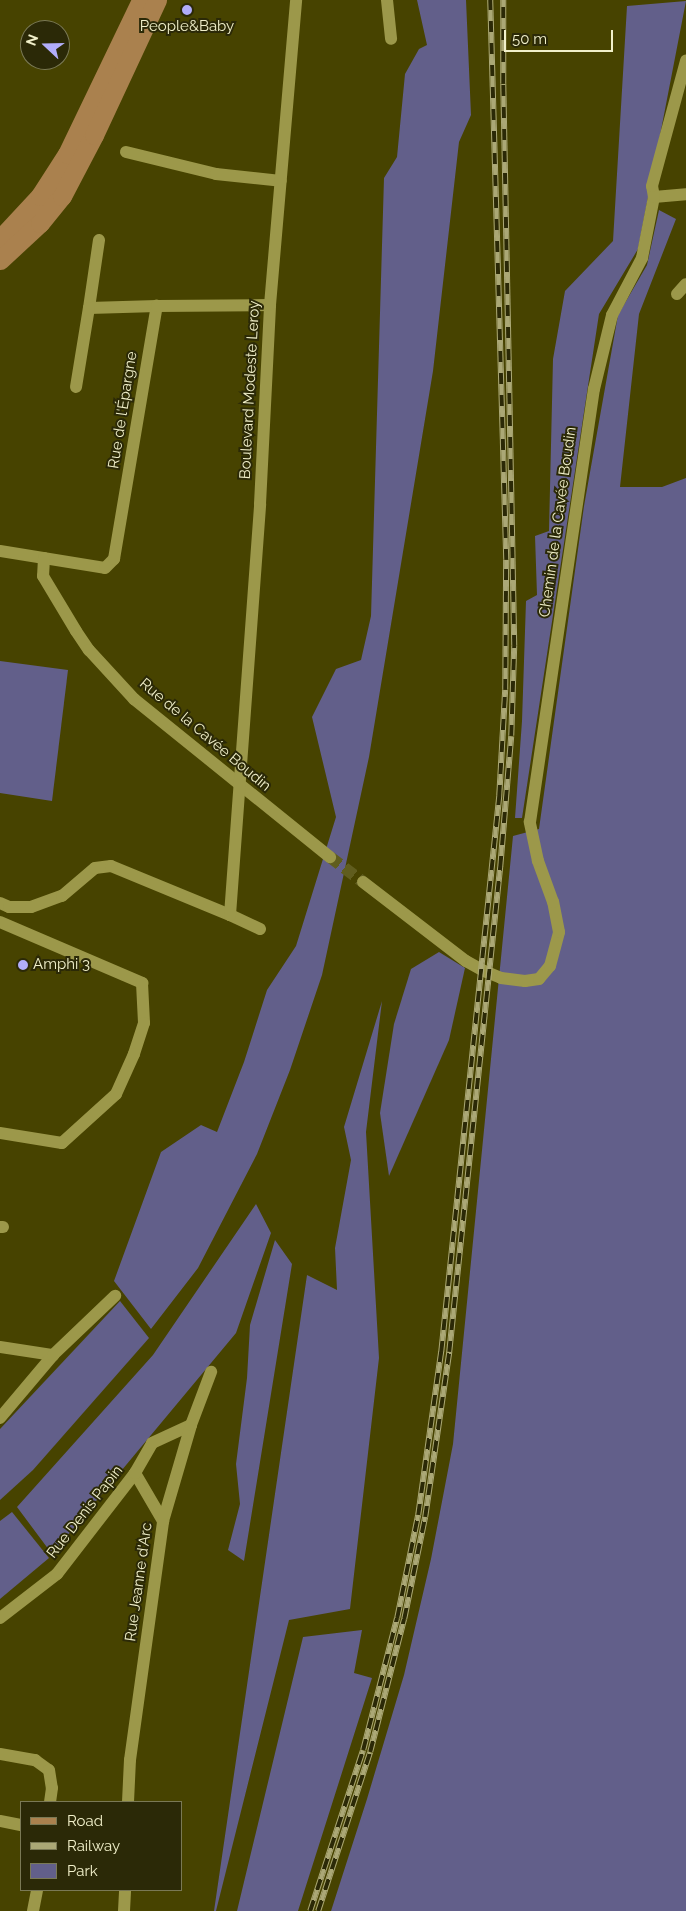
<!DOCTYPE html>
<html>
<head>
<meta charset="utf-8">
<style>
	body { margin:0 }
	#map { position:relative; width:686px; height:1911px; overflow:hidden; background:#474300; font-family:Raleway,sans-serif }
	div>[style] { position:absolute }
	.green>* { inset:0; background:#625f8a }
	.minor-tunnel>* { height:12px; margin-top:-6px; transform-origin:0; background:repeating-linear-gradient(90deg,#605d1e 0 12px,transparent 0 18px) }
	.minor>* { height:12px; margin:-6px; padding:0 6px; transform-origin:6px; border-radius:6px; background:#9c984a }
	.primary>* { height:19px; margin:-9.5px; padding:0 9.5px; transform-origin:9.5px; border-radius:9.5px; background:#aa814e }
	.rail>* { height:5.5px; margin-top:-2.75px; transform-origin:0; background:repeating-linear-gradient(90deg,#2b2907 0 11px,#aba876 0 22px); box-sizing:border-box; border-block:1px solid #aba876 }
	.dots>* { width:14px; height:14px; translate:-50% -50%; box-sizing:border-box; border:2px solid #2b2907; border-radius:50% }
	span { translate:-50% -50%; white-space:nowrap; text-align:center; line-height:1.15; -webkit-text-stroke:4px #2b2907; paint-order:stroke }
	.poi-label { font-size:15px; color:#f1f0ca }
	.left { translate:0 -50%; text-align:left }
	.street-label { font-size:15px; color:#f1f0ca }
	.legend { position:absolute; left:20px; top:1801px; width:162px; height:90px; box-sizing:border-box; background:#2b2907; border:1px solid #7a7955; margin:0; padding:6px 9px; list-style:none; font-size:15px; color:#f1f0ca }
	.legend li { display:flex; align-items:center; gap:10px; height:25px }
	.legend b { width:25px; border:1px solid #7a7955 }
	.north { position:absolute; left:20px; top:20px; width:50px; height:50px; box-sizing:border-box; background:#2b2907; border:1px solid #7a7955; border-radius:50%; rotate:291deg; font-size:14px; font-weight:700; line-height:20px; text-align:center; color:#f1f0ca }
	.north::after { content:''; display:block; margin:auto; width:18px; height:22px; background:#b1adfa; clip-path:polygon(50% 0,100% 100%,50% 72%,0 100%) }
	.scale { position:absolute; left:504px; top:30px; width:109px; height:22px; box-sizing:border-box; border:2px solid #f1f0ca; border-top:0; padding-left:6px; font-size:15px; line-height:18px; white-space:nowrap; color:#f1f0ca; -webkit-text-stroke:4px #2b2907; paint-order:stroke }
</style>
</head>
<body>
<div id="map">
	<div class="green">
		<i style="clip-path:polygon(417px 0,466px 0,471px 115px,459px 142px,433px 371px,369px 757px,322px 975px,290px 1070px,257px 1154px,198px 1268px,151px 1329px,114px 1281px,161px 1152px,201px 1125px,217px 1132px,244px 1062px,267px 990px,296px 946px,336px 817px,312px 717px,336px 669px,361px 660px,371px 616px,384px 178px,397px 157px,405px 74px,419px 49px,427px 45px)"></i>
		<i style="clip-path:polygon(686px 1px,638px 249px,599px 314px,522px 818px,515px 818px,522px 721px,526px 601px,537px 595px,535px 536px,549px 531px,553px 359px,565px 291px,613px 241px,627px 6px)"></i>
		<i style="clip-path:polygon(659px 210px,676px 219px,639px 314px,620px 487px,662px 487px,686px 478px,686px 1911px,331px 1911px,367px 1799px,404px 1675px,431px 1559px,453px 1444px,513px 836px,539px 829px,584px 506px,618px 315px,647px 265px)"></i>
		<i style="clip-path:polygon(0 661px,68px 670px,52px 801px,0 793px)"></i>
		<i style="clip-path:polygon(439px 952px,465px 968px,449px 1040px,389px 1176px,380px 1113px,394px 1024px,411px 969px)"></i>
		<i style="clip-path:polygon(382px 1001px,366px 1132px,379px 1358px,350px 1609px,289px 1620px,216px 1911px,214px 1911px,307px 1275px,337px 1290px,335px 1248px,351px 1160px,344px 1127px)"></i>
		<i style="clip-path:polygon(256px 1204px,271px 1233px,236px 1333px,52px 1554px,17px 1507px,153px 1355px)"></i>
		<i style="clip-path:polygon(275px 1240px,292px 1264px,244px 1561px,228px 1550px,240px 1504px,236px 1464px,247px 1378px,250px 1325px)"></i>
		<i style="clip-path:polygon(120px 1301px,149px 1338px,33px 1470px,0 1500px,0 1429px)"></i>
		<i style="clip-path:polygon(12px 1512px,49px 1558px,0 1599px,0 1521px)"></i>
		<i style="clip-path:polygon(362px 1630px,354px 1673px,372px 1678px,298px 1911px,237px 1911px,303px 1637px)"></i>
	</div>
	<div class="minor-tunnel">
		<i style="left:330px;top:857px;width:41px;rotate:37.1deg"></i>
	</div>
	<div class="minor">
		<i style="left:387px;top:0;width:39px;rotate:84deg"></i>
		<i style="left:126px;top:152px;width:93px;rotate:13.7deg"></i>
		<i style="left:216px;top:174px;width:65px;rotate:6.1deg"></i>
		<i style="left:654px;top:197px;width:32px;rotate:-5deg"></i>
		<i style="left:99px;top:240px;width:69px;rotate:98.4deg"></i>
		<i style="left:89px;top:308px;width:68px;rotate:-1.7deg"></i>
		<i style="left:677px;top:294px;width:13px;rotate:-48deg"></i>
		<i style="left:76px;top:387px;width:80px;rotate:-80.7deg"></i>
		<i style="left:0;top:551px;width:106px;rotate:9.2deg"></i>
		<i style="left:105px;top:568px;width:13px;rotate:-45deg"></i>
		<i style="left:114px;top:559px;width:257px;rotate:-80.4deg"></i>
		<i style="left:157px;top:306px;width:113px;rotate:-0.5deg"></i>
		<i style="left:44px;top:558px;width:18px;rotate:93deg"></i>
		<i style="left:43px;top:576px;width:64px;rotate:59deg"></i>
		<i style="left:76px;top:631px;width:23px;rotate:56deg"></i>
		<i style="left:89px;top:650px;width:67px;rotate:47.4deg"></i>
		<i style="left:134px;top:699px;width:252px;rotate:38.9deg"></i>
		<i style="left:363px;top:882px;width:130px;rotate:37.5deg"></i>
		<i style="left:466px;top:961px;width:21px;rotate:29deg"></i>
		<i style="left:484px;top:971px;width:18px;rotate:22deg"></i>
		<i style="left:501px;top:978px;width:24px;rotate:7deg"></i>
		<i style="left:525px;top:981px;width:14px;rotate:-8deg"></i>
		<i style="left:539px;top:979px;width:17px;rotate:-50deg"></i>
		<i style="left:550px;top:966px;width:35px;rotate:-75deg"></i>
		<i style="left:559px;top:932px;width:31px;rotate:-101deg"></i>
		<i style="left:553px;top:902px;width:44px;rotate:-110.1deg"></i>
		<i style="left:538px;top:861px;width:40px;rotate:-102deg"></i>
		<i style="left:530px;top:822px;width:438px;rotate:-81.6deg"></i>
		<i style="left:594px;top:389px;width:76px;rotate:-76.3deg"></i>
		<i style="left:612px;top:315px;width:64px;rotate:-62.2deg"></i>
		<i style="left:642px;top:258px;width:62px;rotate:-78.9deg"></i>
		<i style="left:654px;top:197px;width:11px;rotate:-100deg"></i>
		<i style="left:652px;top:186px;width:130px;rotate:-74.8deg"></i>
		<i style="left:0;top:903px;width:10px;rotate:24deg"></i>
		<i style="left:9px;top:907px;width:22px"></i>
		<i style="left:31px;top:907px;width:33px;rotate:-20deg"></i>
		<i style="left:62px;top:896px;width:43px;rotate:-40.3deg"></i>
		<i style="left:95px;top:868px;width:16px;rotate:-7deg"></i>
		<i style="left:111px;top:866px;width:129px;rotate:22.4deg"></i>
		<i style="left:0;top:922px;width:155px;rotate:23.2deg"></i>
		<i style="left:142px;top:983px;width:40px;rotate:87.1deg"></i>
		<i style="left:144px;top:1023px;width:33px;rotate:108deg"></i>
		<i style="left:134px;top:1054px;width:44px;rotate:114.2deg"></i>
		<i style="left:116px;top:1094px;width:73px;rotate:137.8deg"></i>
		<i style="left:62px;top:1143px;width:63px;rotate:-170.8deg"></i>
		<i style="left:260px;top:929px;width:33px;rotate:-155deg"></i>
		<i style="left:230px;top:915px;width:412px;rotate:-85.8deg"></i>
		<i style="left:260px;top:504px;width:199px;rotate:-87.1deg"></i>
		<i style="left:270px;top:305px;width:306px;rotate:-85.1deg"></i>
		<i style="left:0;top:1227px;width:3px"></i>
		<i style="left:0;top:1347px;width:54px;rotate:8.6deg"></i>
		<i style="left:0;top:1418px;width:82px;rotate:-49.9deg"></i>
		<i style="left:53px;top:1355px;width:86px;rotate:-43.6deg"></i>
		<i style="left:135px;top:1473px;width:56px;rotate:59.7deg"></i>
		<i style="left:0;top:1618px;width:72px;rotate:-37.7deg"></i>
		<i style="left:57px;top:1574px;width:128px;rotate:-52.3deg"></i>
		<i style="left:135px;top:1473px;width:34px;rotate:-60deg"></i>
		<i style="left:152px;top:1443px;width:43px;rotate:-24.8deg"></i>
		<i style="left:0;top:1754px;width:36px;rotate:10deg"></i>
		<i style="left:35px;top:1760px;width:17px;rotate:36deg"></i>
		<i style="left:49px;top:1770px;width:18px;rotate:81deg"></i>
		<i style="left:52px;top:1788px;width:14px;rotate:98deg"></i>
		<i style="left:128px;top:1802px;width:42px;rotate:-87.3deg"></i>
		<i style="left:130px;top:1760px;width:241px;rotate:-82.1deg"></i>
		<i style="left:163px;top:1521px;width:100px;rotate:-73.7deg"></i>
		<i style="left:191px;top:1425px;width:57px;rotate:-69.3deg"></i>
		<i style="left:0;top:1821px;width:21px;rotate:11deg"></i>
		<i style="left:33px;top:1911px;width:21px;rotate:-79deg"></i>
		<i style="left:124px;top:1911px;width:21px;rotate:-87deg"></i>
	</div>
	<div class="primary">
		<i style="left:0;top:239px;width:59px;rotate:-47.1deg"></i>
		<i style="left:40px;top:196px;width:50px;rotate:-57.3deg"></i>
		<i style="left:67px;top:154px;width:171px;rotate:-64.3deg"></i>
		<i style="left:0;top:260px;width:54px;rotate:-42.8deg"></i>
		<i style="left:40px;top:223px;width:35px;rotate:-51deg"></i>
		<i style="left:62px;top:196px;width:69px;rotate:-62.3deg"></i>
		<i style="left:94px;top:135px;width:149px;rotate:-65deg"></i>
	</div>
	<div class="rail">
		<i style="left:310px;top:1911px;width:169px;rotate:-71.8deg"></i>
		<i style="left:363px;top:1750px;width:136px;rotate:-75.6deg"></i>
		<i style="left:397px;top:1618px;width:105px;rotate:-78.5deg"></i>
		<i style="left:418px;top:1515px;width:165px;rotate:-82deg"></i>
		<i style="left:441px;top:1352px;width:559px;rotate:-84.04deg"></i>
		<i style="left:499px;top:796px;width:106px;rotate:-86.8deg"></i>
		<i style="left:505px;top:690px;width:130px;rotate:-89.6deg"></i>
		<i style="left:506px;top:560px;width:560px;rotate:-91.64deg"></i>
		<i style="left:318px;top:1911px;width:167px;rotate:-71.9deg"></i>
		<i style="left:370px;top:1752px;width:137px;rotate:-75.7deg"></i>
		<i style="left:404px;top:1619px;width:104px;rotate:-78.4deg"></i>
		<i style="left:425px;top:1517px;width:167px;rotate:-81.7deg"></i>
		<i style="left:449px;top:1352px;width:488px;rotate:-84deg"></i>
		<i style="left:500px;top:867px;width:131px;rotate:-85.2deg"></i>
		<i style="left:511px;top:736px;width:90px;rotate:-88.1deg"></i>
		<i style="left:514px;top:646px;width:562px;rotate:-91.12deg"></i>
		<i style="left:503px;top:84px;width:84px;rotate:-90deg"></i>
	</div>
	<div class="dots">
		<i style="left:187px;top:10px;background:#b1adfa"></i>
		<i style="left:23px;top:965px;background:#b1adfa"></i>
	</div>
	<div class="poi-label">
		<span style="left:187px;top:27px">People&amp;Baby</span>
		<span class="left" style="left:33px;top:965px">Amphi 3</span>
	</div>
	<div class="street-label">
		<span style="left:250px;top:390px;rotate:-87deg">Boulevard Modeste Leroy</span>
		<span style="left:123px;top:410px;rotate:-81deg">Rue de l'Épargne</span>
		<span style="left:558px;top:522px;rotate:-82deg">Chemin de la Cavée Boudin</span>
		<span style="left:205px;top:735px;rotate:40deg">Rue de la Cavée Boudin</span>
		<span style="left:85px;top:1512px;rotate:-52deg">Rue Denis Papin</span>
		<span style="left:139px;top:1582px;rotate:-82deg">Rue Jeanne d'Arc</span>
	</div>
	<ul class="legend">
	<li><b style="height:6px;background:#aa814e"></b>Road</li>
	<li><b style="height:6px;background:#aba876"></b>Railway</li>
	<li><b style="height:14px;background:#625f8a"></b>Park</li>
	</ul>
	<div class="north">N</div>
	<div class="scale">50 m</div>
</div>
</body>
</html>
